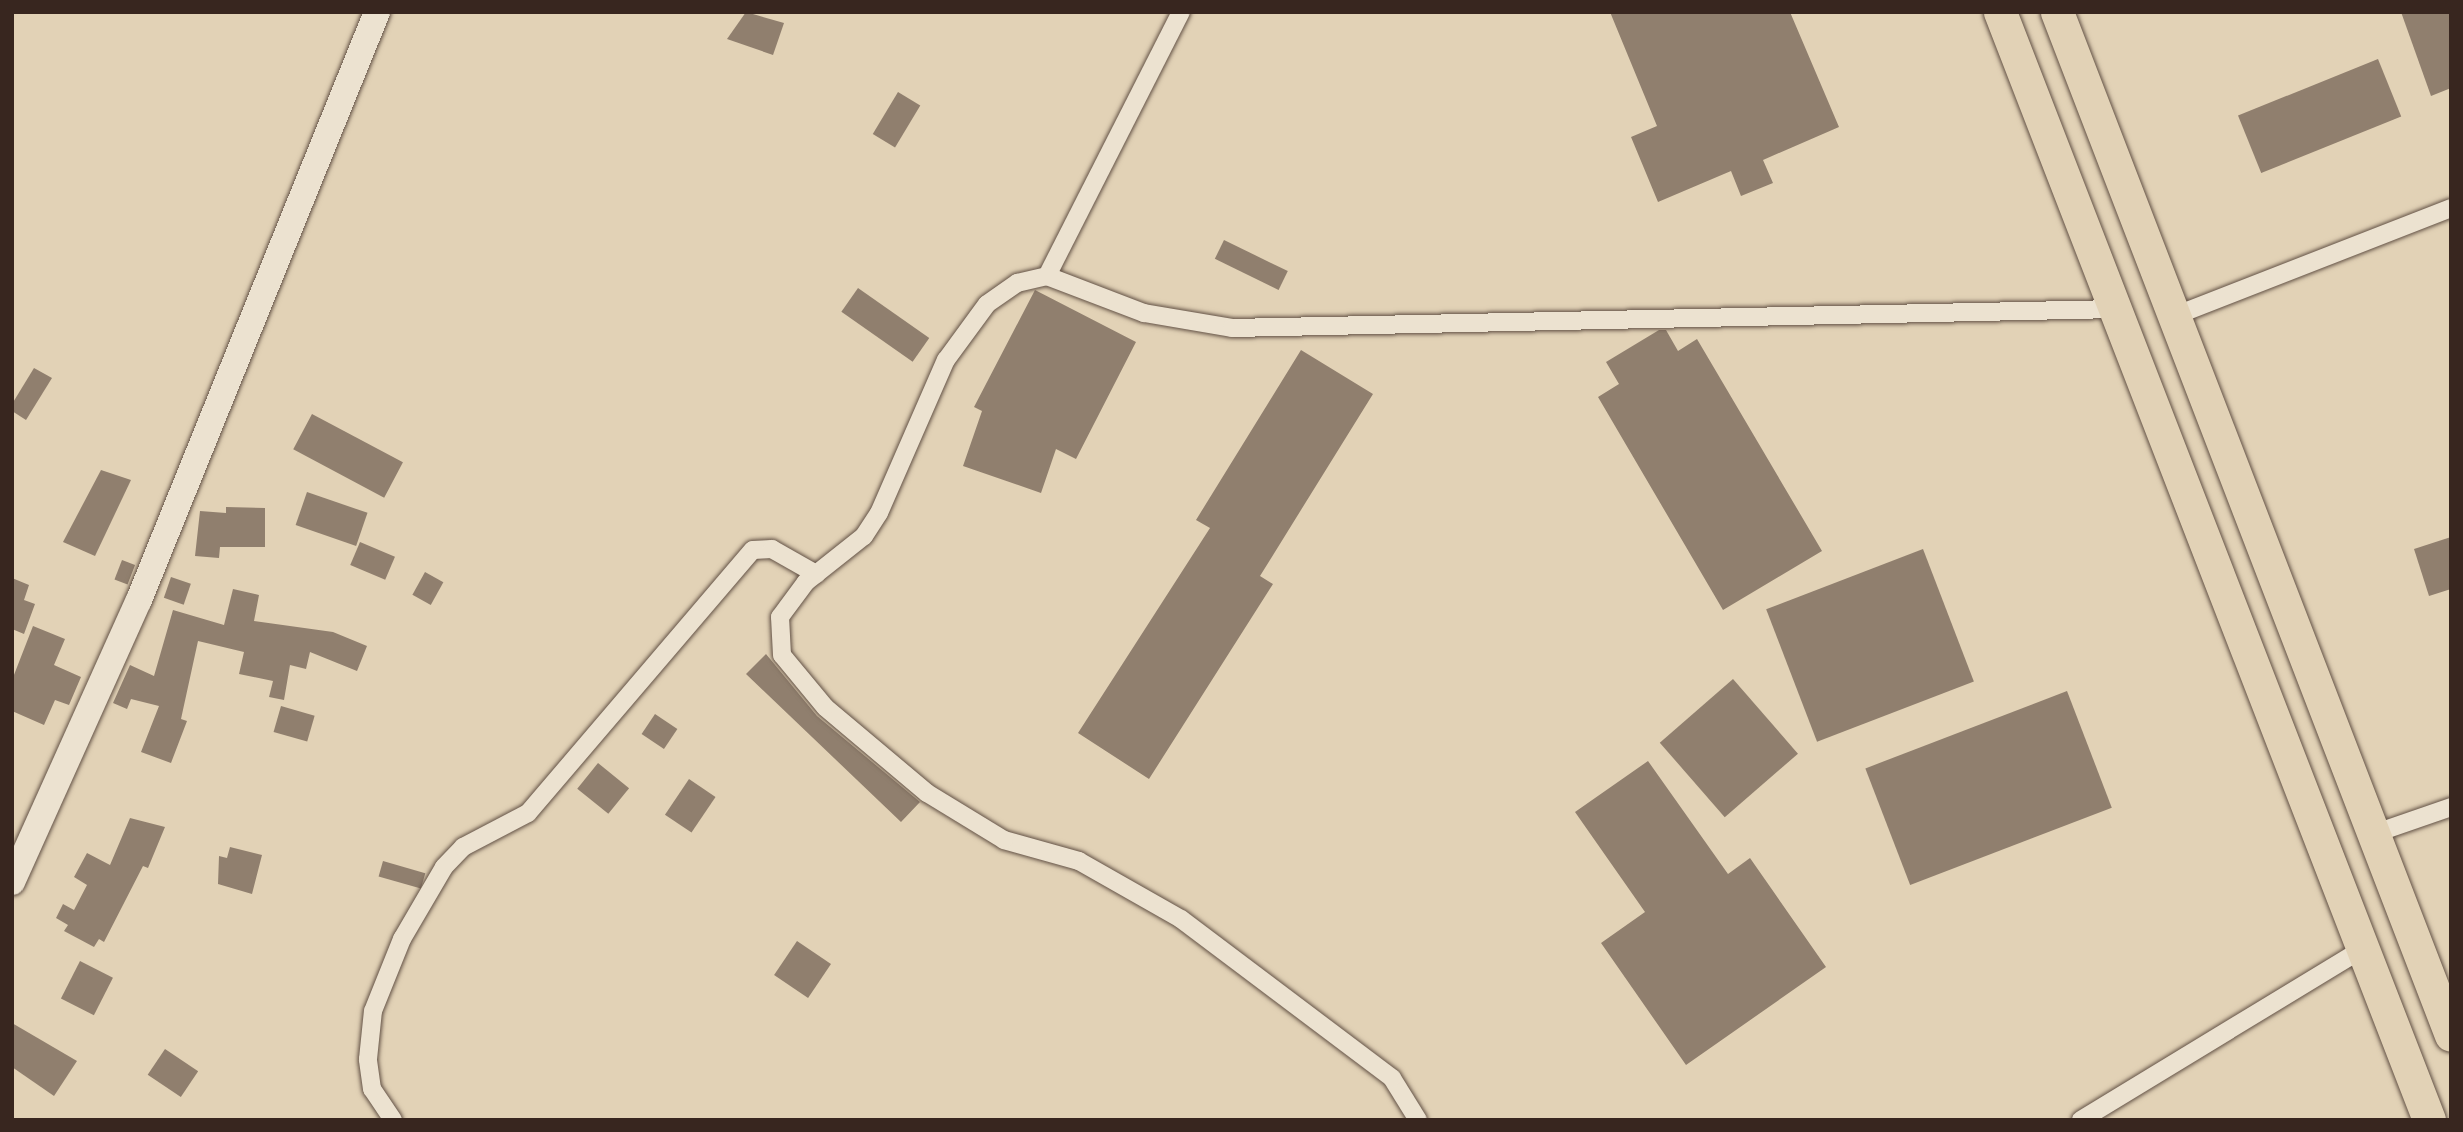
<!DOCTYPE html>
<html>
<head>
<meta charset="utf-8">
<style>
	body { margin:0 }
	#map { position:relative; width:2463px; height:1132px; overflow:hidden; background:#e2d2b6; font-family:"IM FELL English",serif }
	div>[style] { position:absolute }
	.building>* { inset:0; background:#907f6e; transform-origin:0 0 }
	.roads { filter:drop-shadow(0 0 2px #625145) drop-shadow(0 0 2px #625145) }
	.street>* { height:18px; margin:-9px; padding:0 9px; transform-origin:9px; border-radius:9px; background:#ece2d0 }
	.secondary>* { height:26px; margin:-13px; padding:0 13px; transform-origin:13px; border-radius:13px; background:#ece2d0 }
	.highway>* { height:33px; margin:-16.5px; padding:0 16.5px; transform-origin:16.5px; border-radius:16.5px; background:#e2d2b6 }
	span { translate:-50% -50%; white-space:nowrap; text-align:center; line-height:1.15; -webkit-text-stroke:5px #ece2d0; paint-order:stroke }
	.frame { position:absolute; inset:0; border:14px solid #38261f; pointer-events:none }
</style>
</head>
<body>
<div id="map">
	<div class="building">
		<i style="clip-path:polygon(746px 12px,784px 23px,773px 55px,727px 39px)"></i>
		<i style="clip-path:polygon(1610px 12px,1790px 12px,1839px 127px,1763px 160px,1773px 183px,1741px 196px,1731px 171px,1658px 202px,1631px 137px,1657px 126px)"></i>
		<i style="clip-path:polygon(2401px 12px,2451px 12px,2451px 88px,2431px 96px)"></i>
		<i style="left:2378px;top:59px;width:62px;height:151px;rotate:68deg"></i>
		<i style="left:898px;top:92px;width:26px;height:49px;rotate:31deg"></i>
		<i style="left:1224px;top:240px;width:71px;height:21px;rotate:26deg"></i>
		<i style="left:858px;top:288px;width:87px;height:29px;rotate:35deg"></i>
		<i style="clip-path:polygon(1035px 290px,1136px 342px,1076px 459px,1056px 449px,1041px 493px,963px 466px,982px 411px,974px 407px)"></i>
		<i style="clip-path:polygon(1659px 330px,1666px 330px,1678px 351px,1697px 339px,1822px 551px,1723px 610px,1598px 397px,1619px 384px,1606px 362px)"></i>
		<i style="clip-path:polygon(1301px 350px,1373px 394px,1260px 576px,1273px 584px,1149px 779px,1078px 733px,1210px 528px,1196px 520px)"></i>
		<i style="clip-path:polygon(34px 368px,52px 378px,26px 420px,12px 411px,12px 404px)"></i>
		<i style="left:312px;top:414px;width:103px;height:40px;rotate:28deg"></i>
		<i style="clip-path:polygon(101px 470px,131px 480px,95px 556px,63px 542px)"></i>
		<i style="left:307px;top:492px;width:64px;height:35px;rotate:19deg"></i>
		<i style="clip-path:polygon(226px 507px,265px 508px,265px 547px,220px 547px,219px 558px,195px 556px,200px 511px,226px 513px)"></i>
		<i style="clip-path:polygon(2451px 537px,2451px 589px,2429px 596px,2414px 549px)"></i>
		<i style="left:360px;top:542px;width:38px;height:25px;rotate:23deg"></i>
		<i style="left:1923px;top:549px;width:142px;height:168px;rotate:69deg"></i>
		<i style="left:122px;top:560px;width:14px;height:21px;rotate:21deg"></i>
		<i style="left:425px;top:572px;width:21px;height:26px;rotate:29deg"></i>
		<i style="left:171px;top:577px;width:21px;height:22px;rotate:19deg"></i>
		<i style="clip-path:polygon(12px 578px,29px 585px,24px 600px,35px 604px,24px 634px,12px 629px)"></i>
		<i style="clip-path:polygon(233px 589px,259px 595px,254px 621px,333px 632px,367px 646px,357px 671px,310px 652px,306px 669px,290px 665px,284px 700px,269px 697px,273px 681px,239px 674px,244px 652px,198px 641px,181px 719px,187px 721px,171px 763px,141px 752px,159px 706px,131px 699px,127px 709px,113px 703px,130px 665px,154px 676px,173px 610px,224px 625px)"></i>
		<i style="clip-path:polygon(33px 626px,65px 639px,54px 665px,81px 677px,69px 705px,55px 700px,44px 725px,12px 711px,12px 680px)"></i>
		<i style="clip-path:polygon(766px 654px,817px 716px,920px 802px,901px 822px,746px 674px)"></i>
		<i style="left:1733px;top:679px;width:99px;height:97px;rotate:49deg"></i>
		<i style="left:2067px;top:691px;width:125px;height:216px;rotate:69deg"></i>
		<i style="left:281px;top:706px;width:35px;height:27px;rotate:16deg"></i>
		<i style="left:655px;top:714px;width:27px;height:24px;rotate:34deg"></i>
		<i style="clip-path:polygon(1648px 761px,1728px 874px,1750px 858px,1826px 967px,1686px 1065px,1601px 943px,1645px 912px,1575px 812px)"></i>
		<i style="left:598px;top:763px;width:40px;height:33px;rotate:39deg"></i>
		<i style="left:689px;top:779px;width:32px;height:43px;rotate:34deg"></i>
		<i style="clip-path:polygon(130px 818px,165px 827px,148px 868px,143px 866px,104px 942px,99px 939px,94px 947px,64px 931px,68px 925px,56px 918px,63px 904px,74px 910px,87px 885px,74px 877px,87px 853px,110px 865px)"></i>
		<i style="clip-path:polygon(230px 847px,262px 855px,252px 894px,218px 884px,219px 856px,227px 858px)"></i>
		<i style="left:383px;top:861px;width:44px;height:16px;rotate:16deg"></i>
		<i style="left:797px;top:941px;width:41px;height:41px;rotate:34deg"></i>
		<i style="left:80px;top:961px;width:37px;height:42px;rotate:27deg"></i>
		<i style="clip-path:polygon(12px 1023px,77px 1061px,54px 1096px,12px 1067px)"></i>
		<i style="left:165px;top:1049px;width:40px;height:31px;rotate:34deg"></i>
	</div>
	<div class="roads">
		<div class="street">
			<i style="left:1047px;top:276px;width:296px;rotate:-63.1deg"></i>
			<i style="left:2174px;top:316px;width:297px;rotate:-21.3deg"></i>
			<i style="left:2373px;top:834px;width:83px;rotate:-19.1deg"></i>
			<i style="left:393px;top:1120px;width:37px;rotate:-124deg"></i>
			<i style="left:372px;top:1089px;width:30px;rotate:-98deg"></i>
			<i style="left:368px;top:1059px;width:48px;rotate:-84.1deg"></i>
			<i style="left:373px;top:1011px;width:78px;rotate:-68.1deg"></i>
			<i style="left:402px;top:939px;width:83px;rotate:-59.7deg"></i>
			<i style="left:444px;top:867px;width:28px;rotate:-46deg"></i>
			<i style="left:463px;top:847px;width:73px;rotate:-27.6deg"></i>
			<i style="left:528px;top:813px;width:346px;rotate:-49.5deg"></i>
			<i style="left:753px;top:550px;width:19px;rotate:-3deg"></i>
			<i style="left:772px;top:549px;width:51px;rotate:29.6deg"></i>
			<i style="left:1418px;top:1120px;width:49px;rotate:-121.8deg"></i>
			<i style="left:1392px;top:1078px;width:264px;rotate:-143deg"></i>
			<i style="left:1181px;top:919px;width:117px;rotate:-150.4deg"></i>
			<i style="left:1079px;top:861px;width:78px;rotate:-164.4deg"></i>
			<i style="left:1004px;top:840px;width:90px;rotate:-148.6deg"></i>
			<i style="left:927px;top:793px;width:133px;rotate:-139.9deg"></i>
			<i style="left:825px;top:707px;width:67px;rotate:-129.6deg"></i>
			<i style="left:782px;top:655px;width:38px;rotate:-93deg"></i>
			<i style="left:780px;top:617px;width:44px;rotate:-53.4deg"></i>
			<i style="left:806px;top:582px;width:74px;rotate:-38.4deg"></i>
			<i style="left:864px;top:536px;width:27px;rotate:-57deg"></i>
			<i style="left:879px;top:513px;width:167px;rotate:-66.4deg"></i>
			<i style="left:946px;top:360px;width:69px;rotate:-53.8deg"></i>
			<i style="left:987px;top:304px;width:37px;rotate:-35deg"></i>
			<i style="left:1017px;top:283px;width:31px;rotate:-13deg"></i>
			<i style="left:1047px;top:276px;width:104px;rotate:20.9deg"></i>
			<i style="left:1144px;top:313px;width:89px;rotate:9.7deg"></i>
			<i style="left:1232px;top:328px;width:883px;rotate:-1.23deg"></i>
			<i style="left:2081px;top:1120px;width:329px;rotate:-31.3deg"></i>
		</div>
		<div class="secondary">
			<i style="left:12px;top:882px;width:309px;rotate:-65.8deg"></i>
			<i style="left:139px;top:600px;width:634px;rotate:-67.96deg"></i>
		</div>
		<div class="highway">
			<i style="left:2000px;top:12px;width:1188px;rotate:68.83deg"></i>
			<i style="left:2057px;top:12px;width:1096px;rotate:68.94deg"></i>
		</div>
	</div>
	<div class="frame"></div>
</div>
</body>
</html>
